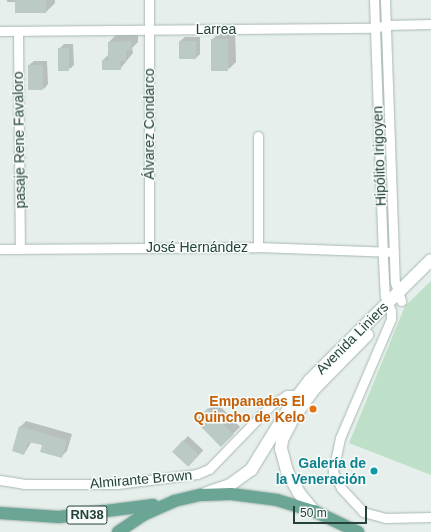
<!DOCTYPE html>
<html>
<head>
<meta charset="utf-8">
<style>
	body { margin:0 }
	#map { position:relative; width:431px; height:532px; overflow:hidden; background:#e6efeb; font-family:Helvetica,sans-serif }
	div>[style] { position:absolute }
	.green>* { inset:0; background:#bfe0c8 }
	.shadow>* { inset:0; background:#0003; transform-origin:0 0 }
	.building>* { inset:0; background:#bbcac4; transform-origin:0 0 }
	.roads { filter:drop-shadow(0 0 1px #a8b8b2) drop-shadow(0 0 1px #a8b8b2) }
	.street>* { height:9px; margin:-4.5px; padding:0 4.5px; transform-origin:4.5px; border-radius:4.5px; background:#fff }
	.secondary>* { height:12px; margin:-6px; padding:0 6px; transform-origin:6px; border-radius:6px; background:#fff }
	.primary>* { height:12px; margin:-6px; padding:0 6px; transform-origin:6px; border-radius:6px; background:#6aa596 }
	.dots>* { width:11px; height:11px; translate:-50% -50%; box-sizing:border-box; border:2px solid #f7fbf9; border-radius:50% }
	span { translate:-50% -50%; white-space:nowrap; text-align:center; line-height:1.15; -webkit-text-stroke:3px #f7fbf9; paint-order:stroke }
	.shield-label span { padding:1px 3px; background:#f7fbf9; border:1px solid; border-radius:3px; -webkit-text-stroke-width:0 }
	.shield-label { font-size:13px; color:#24423a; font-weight:700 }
	.street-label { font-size:14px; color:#24423a }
	.food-label { font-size:14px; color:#c56008; font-weight:700 }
	.right { translate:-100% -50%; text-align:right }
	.culture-label { font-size:14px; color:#0d838f; font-weight:700 }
	.scale { position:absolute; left:293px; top:506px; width:74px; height:18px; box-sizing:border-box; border:2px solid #24423a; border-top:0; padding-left:5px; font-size:12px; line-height:14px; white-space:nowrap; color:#24423a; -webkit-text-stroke:3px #f7fbf9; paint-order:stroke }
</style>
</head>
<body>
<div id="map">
	<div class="green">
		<i style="clip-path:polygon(431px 281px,431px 475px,349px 443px,405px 306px)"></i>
	</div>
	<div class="shadow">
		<i style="clip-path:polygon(7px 0,55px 0,55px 3px,46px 12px,16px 2px,7px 2px)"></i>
		<i style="clip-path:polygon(235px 32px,236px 62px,229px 69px,212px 40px,219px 33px)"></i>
		<i style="clip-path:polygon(116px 35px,138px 35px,138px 42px,132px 48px,133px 53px,120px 69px,103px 60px,109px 54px,109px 42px)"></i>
		<i style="clip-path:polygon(185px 37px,200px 37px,200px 54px,195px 59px,180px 41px)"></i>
		<i style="clip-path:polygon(64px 44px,73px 44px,74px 65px,70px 69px,59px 49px)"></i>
		<i style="clip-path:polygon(34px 61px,47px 61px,48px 84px,44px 89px,29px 65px)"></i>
		<i style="clip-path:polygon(216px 402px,240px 427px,221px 446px,204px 413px)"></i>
		<i style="clip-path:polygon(26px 421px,72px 434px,67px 451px,61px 457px,43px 445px,32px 441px,24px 454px,20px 427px)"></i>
		<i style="left:188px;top:436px;width:21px;height:21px;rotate:43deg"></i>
	</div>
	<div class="building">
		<i style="left:15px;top:0;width:31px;height:13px"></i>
		<i style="left:211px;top:39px;width:17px;height:32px"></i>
		<i style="clip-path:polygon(131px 41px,131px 50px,126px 50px,126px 61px,120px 61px,121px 70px,102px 70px,102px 60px,108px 60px,108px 42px)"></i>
		<i style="left:179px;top:41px;width:17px;height:18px"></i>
		<i style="left:58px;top:48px;width:11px;height:23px"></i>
		<i style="left:28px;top:65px;width:15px;height:25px"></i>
		<i style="left:208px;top:408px;width:37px;height:18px;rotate:46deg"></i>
		<i style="clip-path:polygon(19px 426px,67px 440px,62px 458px,40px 452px,42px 445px,28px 442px,24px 455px,12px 451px)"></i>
		<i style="left:183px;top:440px;width:22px;height:16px;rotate:43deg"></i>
	</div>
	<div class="roads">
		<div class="street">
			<i style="left:149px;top:0;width:247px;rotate:90deg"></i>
			<i style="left:374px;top:0;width:260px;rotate:88deg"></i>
			<i style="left:383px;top:260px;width:36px;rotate:87deg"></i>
			<i style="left:385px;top:296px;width:16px;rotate:68deg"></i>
			<i style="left:391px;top:311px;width:8px;rotate:90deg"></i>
			<i style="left:391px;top:319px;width:129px;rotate:113.2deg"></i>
			<i style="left:340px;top:438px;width:35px;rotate:102deg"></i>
			<i style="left:333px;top:472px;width:18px;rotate:63deg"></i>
			<i style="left:341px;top:488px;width:33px;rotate:47deg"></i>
			<i style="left:363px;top:512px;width:23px;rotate:15deg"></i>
			<i style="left:385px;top:518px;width:46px;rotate:-1.2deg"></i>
			<i style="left:385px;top:0;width:282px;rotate:88deg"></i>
			<i style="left:395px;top:282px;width:20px;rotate:72deg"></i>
			<i style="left:0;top:31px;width:375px;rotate:-0.5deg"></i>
			<i style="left:375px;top:28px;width:11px;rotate:-15deg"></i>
			<i style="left:386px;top:25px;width:45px;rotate:-1.3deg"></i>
			<i style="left:18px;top:31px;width:218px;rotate:89.5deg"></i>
			<i style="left:258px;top:247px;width:111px;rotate:-90deg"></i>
			<i style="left:0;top:249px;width:258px;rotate:-0.4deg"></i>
			<i style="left:258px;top:247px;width:136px;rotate:2.1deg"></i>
			<i style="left:0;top:480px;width:24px;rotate:9deg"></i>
			<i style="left:24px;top:484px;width:93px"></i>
			<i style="left:117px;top:484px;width:81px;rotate:-7.1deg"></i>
			<i style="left:197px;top:474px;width:13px;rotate:-23deg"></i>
			<i style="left:209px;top:469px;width:91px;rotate:-45.9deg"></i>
			<i style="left:272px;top:404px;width:17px;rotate:-31deg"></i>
			<i style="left:287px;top:395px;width:12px"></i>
		</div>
		<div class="secondary">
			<i style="left:207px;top:493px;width:24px;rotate:-19deg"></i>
			<i style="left:230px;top:485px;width:26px;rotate:-36deg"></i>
			<i style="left:251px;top:470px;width:76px;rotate:-58.4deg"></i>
			<i style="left:291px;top:405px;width:31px;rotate:-53deg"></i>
			<i style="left:310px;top:380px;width:170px;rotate:-44.8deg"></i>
			<i style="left:314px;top:511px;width:23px;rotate:-130deg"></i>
			<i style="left:299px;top:493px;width:25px;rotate:-119deg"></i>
			<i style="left:287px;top:471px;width:23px;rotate:-105deg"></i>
			<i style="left:281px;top:449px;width:9px;rotate:-84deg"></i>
			<i style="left:282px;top:440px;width:25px;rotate:-63deg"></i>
			<i style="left:293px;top:418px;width:36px;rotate:-54deg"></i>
			<i style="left:314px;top:389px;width:76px;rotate:-45.5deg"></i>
		</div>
		<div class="primary">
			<i style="left:0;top:513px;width:59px;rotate:3.9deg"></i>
			<i style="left:59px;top:517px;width:95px;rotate:-7.3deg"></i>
			<i style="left:118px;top:532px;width:30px;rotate:-34deg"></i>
			<i style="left:143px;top:515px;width:34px;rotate:-24deg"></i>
			<i style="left:174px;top:501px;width:28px;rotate:-13deg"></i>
			<i style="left:201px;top:495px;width:30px;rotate:-2deg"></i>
			<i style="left:231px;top:494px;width:46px;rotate:7.4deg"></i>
			<i style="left:277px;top:500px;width:39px;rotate:17deg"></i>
			<i style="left:314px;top:511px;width:49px;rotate:25.5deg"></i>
		</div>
	</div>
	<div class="dots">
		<i style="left:313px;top:409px;background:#e8710a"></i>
		<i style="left:374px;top:471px;background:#0f9aa8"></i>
	</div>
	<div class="shield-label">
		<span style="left:87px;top:515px">RN38</span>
	</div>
	<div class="street-label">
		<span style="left:216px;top:29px">Larrea</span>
		<span style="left:149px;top:124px;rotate:-90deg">Álvarez Condarco</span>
		<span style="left:19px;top:140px;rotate:-91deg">pasaje Rene Favaloro</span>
		<span style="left:379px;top:156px;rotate:-92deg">Hipólito Irigoyen</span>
		<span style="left:197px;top:247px">José Hernández</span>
		<span style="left:352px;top:338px;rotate:-45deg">Avenida Liniers</span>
		<span style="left:141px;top:479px;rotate:-5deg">Almirante Brown</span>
	</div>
	<div class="food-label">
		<span class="right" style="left:305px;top:409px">Empanadas El<br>Quincho de Kelo</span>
	</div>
	<div class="culture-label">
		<span class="right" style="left:366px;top:471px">Galería de<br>la Veneración</span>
	</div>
	<div class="scale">50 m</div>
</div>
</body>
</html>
